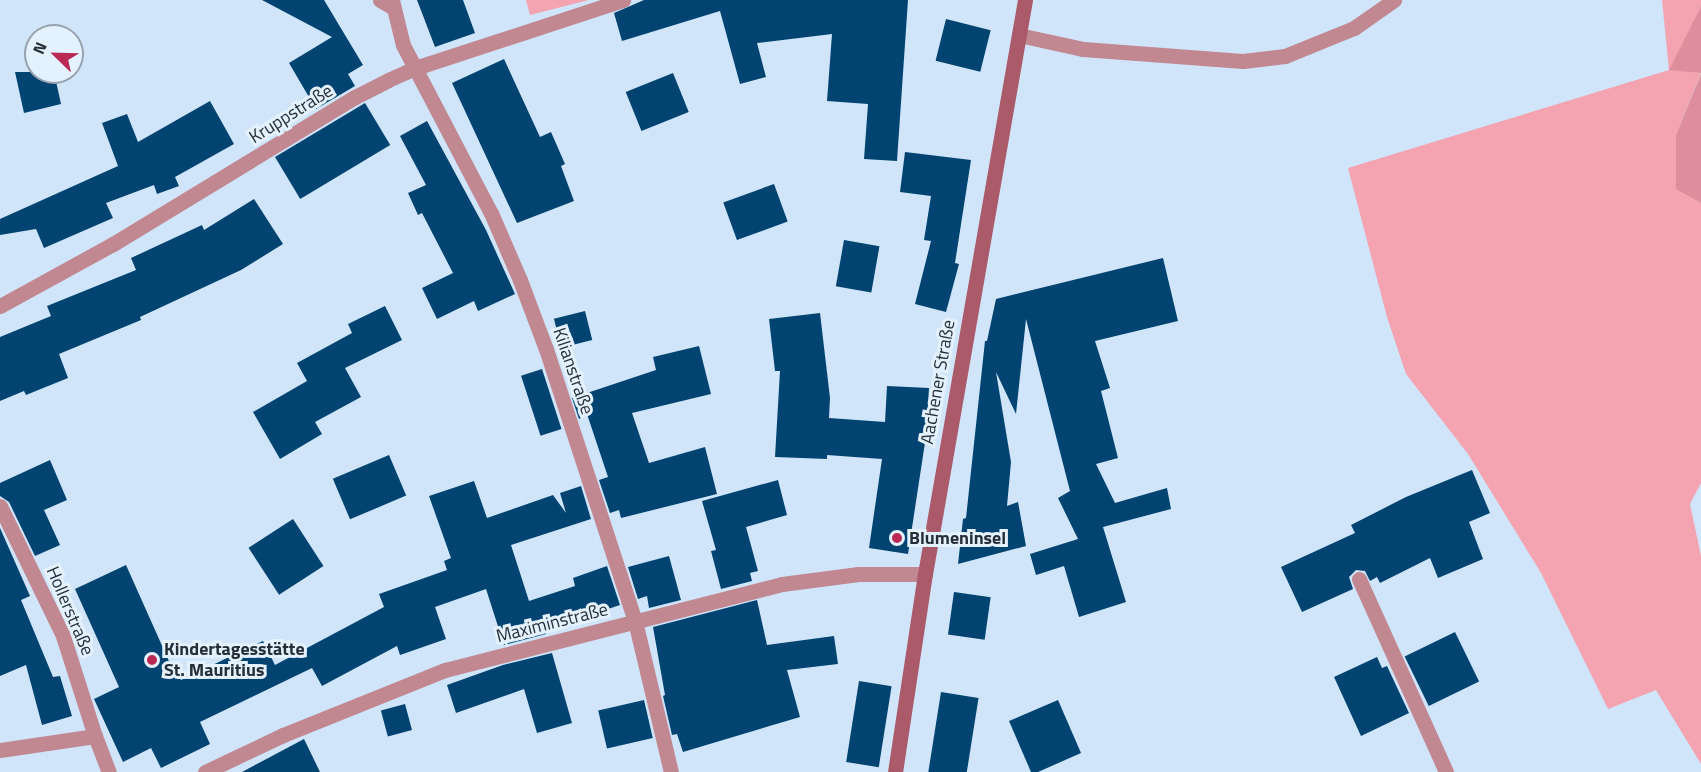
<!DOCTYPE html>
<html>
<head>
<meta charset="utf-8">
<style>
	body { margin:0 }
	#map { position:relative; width:1701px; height:772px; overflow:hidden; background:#d0e5fa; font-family:"Titillium Web",sans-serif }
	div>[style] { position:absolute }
	.green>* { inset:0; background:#f3a4b0 }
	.forest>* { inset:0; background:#dd8d9b }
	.building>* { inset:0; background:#014472; transform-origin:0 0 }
	.service>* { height:15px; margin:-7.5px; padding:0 7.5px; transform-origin:7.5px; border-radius:7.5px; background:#c18891 }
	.minor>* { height:15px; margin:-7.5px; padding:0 7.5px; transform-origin:7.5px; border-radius:7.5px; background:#c18891 }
	.tertiary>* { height:15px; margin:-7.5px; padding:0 7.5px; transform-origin:7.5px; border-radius:7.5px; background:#c18891 }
	.secondary>* { height:15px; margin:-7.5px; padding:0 7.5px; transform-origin:7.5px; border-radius:7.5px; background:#ab5a6a }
	.dots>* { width:16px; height:16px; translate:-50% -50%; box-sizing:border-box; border:3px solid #e4f1fe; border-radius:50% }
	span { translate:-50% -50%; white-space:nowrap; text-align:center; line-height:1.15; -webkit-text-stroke:6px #e4f1fe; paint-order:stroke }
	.street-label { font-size:18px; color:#262e36 }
	.poi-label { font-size:18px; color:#262e36; font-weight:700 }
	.left { translate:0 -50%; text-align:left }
	.north { position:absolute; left:24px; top:24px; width:60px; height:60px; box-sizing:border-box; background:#e4f1fe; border:2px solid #98a3ae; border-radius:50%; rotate:293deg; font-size:16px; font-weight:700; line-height:24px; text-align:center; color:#262e36 }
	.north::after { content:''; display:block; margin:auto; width:21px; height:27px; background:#b92954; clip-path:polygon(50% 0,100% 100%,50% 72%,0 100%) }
</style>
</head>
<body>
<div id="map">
	<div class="green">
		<i style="clip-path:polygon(526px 0,589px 0,530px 15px)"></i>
		<i style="clip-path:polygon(1662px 0,1701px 0,1701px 6px,1670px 69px,1701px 73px,1676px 135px,1676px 188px,1701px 203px,1701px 483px,1690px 504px,1701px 556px,1701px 764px,1656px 690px,1608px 709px,1541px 573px,1468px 454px,1406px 374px,1387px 317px,1348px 168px,1669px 70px)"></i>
	</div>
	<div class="forest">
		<i style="clip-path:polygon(1701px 6px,1701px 73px,1669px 70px)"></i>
		<i style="clip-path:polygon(1701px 74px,1701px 203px,1676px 189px,1676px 135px)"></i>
	</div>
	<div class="building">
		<i style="clip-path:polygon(262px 0,324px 0,363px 65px,348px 74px,355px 86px,316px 109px,289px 63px,332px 37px)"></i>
		<i style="clip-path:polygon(417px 0,463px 0,475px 33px,435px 47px)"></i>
		<i style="clip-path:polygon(644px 0,908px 0,897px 161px,864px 159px,868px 104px,827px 101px,832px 34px,757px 43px,766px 77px,740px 84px,720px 11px,622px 41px,614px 13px)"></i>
		<i style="left:946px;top:19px;width:46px;height:43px;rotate:14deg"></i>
		<i style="clip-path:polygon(504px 59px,540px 137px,551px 132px,565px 164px,561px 166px,574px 201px,517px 223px,452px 83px)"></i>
		<i style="clip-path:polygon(15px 72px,54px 72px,61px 104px,24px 113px)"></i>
		<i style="left:673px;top:73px;width:42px;height:51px;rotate:68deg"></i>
		<i style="clip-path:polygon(210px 101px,234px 144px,175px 177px,179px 186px,157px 194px,154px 185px,106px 203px,113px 218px,44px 248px,36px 229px,0 235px,0 219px,118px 166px,102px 123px,127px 114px,138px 142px)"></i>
		<i style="left:365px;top:103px;width:49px;height:105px;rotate:59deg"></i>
		<i style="clip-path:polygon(427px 121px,486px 230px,515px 294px,478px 311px,474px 301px,437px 319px,422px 288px,453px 273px,422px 213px,418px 215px,408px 193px,426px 185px,400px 136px)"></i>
		<i style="clip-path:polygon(905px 152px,971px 160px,955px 263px,959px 264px,946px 312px,915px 304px,931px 241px,924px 240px,931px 196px,900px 192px)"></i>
		<i style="left:774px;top:184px;width:40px;height:54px;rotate:70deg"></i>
		<i style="clip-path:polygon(254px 199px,283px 244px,241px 270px,140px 317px,141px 320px,59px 354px,68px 378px,26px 395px,24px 391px,0 401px,0 337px,51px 316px,47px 306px,136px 270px,131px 258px,202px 225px,204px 230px)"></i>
		<i style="left:844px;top:240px;width:36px;height:47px;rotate:10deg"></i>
		<i style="clip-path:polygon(1163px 258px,1178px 321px,1095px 341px,1110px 388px,1101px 391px,1118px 458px,1096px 464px,1115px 503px,1167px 488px,1171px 509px,1103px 527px,1126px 602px,1079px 617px,1064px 566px,1036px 575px,1030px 554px,1078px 539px,1058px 498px,1070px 491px,1026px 319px,1016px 414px,996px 372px,1011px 462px,1007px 506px,1018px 502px,1026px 546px,958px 564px,963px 519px,966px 518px,985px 341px,987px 341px,996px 299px)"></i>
		<i style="clip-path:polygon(385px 306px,402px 340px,345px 368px,361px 397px,315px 422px,322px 434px,280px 459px,253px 412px,307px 381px,297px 363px,352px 333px,348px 324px)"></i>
		<i style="left:585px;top:311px;width:30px;height:32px;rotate:76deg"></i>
		<i style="clip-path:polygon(820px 313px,830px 398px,829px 418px,885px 422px,887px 386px,929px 388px,926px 436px,908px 554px,869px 548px,882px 459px,827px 455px,827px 459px,775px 457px,780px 371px,775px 371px,769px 319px)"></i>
		<i style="clip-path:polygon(699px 346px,711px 394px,632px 413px,649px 463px,705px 447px,717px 494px,621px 518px,619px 510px,610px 513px,599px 480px,608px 477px,587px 414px,579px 419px,572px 398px,656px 370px,653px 357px)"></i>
		<i style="left:542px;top:369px;width:63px;height:22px;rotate:72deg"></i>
		<i style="left:389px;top:455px;width:44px;height:61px;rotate:67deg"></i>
		<i style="clip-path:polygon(50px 460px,67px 500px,44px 510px,60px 545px,35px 556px,9px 502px,0 496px,0 483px)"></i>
		<i style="clip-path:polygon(1472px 470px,1490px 513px,1469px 522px,1483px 559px,1438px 578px,1430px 558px,1380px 583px,1377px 577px,1370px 581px,1365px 571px,1356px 570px,1349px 577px,1353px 589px,1302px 612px,1281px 567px,1355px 533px,1351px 525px,1406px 497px)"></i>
		<i style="clip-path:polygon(778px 480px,787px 515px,746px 527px,758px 571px,750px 573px,752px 581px,721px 589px,711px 551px,716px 550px,702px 501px)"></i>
		<i style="clip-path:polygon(474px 481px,487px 518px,553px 495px,566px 513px,560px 493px,581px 486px,591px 519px,511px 545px,529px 601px,575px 586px,573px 578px,607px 566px,620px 605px,545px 630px,546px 634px,504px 645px,486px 589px,435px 607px,446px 639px,400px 655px,397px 646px,322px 686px,312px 668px,200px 722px,210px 744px,161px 768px,151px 748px,123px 762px,94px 699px,119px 687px,75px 589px,126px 565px,172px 668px,175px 667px,181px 680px,263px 641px,275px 665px,384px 607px,379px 594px,447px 570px,444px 561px,451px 558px,429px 496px)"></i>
		<i style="left:293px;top:519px;width:56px;height:53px;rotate:57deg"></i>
		<i style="clip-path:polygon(0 528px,30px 596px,21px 600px,53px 677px,60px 676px,72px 716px,42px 725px,26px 665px,0 676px)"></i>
		<i style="clip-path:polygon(669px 556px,681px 600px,649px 608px,647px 596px,638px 599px,628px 567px)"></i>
		<i style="left:954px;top:592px;width:37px;height:43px;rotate:8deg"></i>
		<i style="clip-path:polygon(757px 600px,767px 645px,834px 636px,838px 664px,787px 670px,800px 717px,683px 752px,677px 734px,672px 735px,663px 696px,665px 695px,653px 627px)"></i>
		<i style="left:1455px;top:632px;width:55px;height:56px;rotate:64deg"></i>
		<i style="clip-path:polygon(552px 653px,572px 723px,537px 733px,524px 689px,456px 713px,447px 685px,503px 665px)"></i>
		<i style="clip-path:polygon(1377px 657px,1382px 668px,1387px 666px,1409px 713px,1361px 736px,1334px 677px)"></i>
		<i style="left:859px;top:681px;width:33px;height:82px;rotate:9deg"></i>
		<i style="left:941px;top:692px;width:38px;height:81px;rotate:9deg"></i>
		<i style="left:644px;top:700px;width:39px;height:47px;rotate:77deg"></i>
		<i style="clip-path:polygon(1058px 700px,1081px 753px,1038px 772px,1031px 772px,1009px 721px)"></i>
		<i style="left:405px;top:704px;width:27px;height:25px;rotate:75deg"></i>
		<i style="clip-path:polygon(304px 739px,320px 772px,242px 772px)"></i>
	</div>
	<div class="service">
		<i style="left:1359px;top:579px;width:212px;rotate:65.7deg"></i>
	</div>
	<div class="minor">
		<i style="left:380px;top:0;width:16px;rotate:30deg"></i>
		<i style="left:1019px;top:35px;width:66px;rotate:12.3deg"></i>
		<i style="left:1083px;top:49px;width:160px;rotate:4.3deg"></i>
		<i style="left:1243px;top:61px;width:42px;rotate:-6.8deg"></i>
		<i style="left:1285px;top:56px;width:74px;rotate:-22.1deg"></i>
		<i style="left:1354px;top:28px;width:49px;rotate:-35deg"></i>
		<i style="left:0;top:306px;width:129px;rotate:-28.8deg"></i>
		<i style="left:113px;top:244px;width:283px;rotate:-31.3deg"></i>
		<i style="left:355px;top:97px;width:37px;rotate:-27deg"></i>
		<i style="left:388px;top:80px;width:30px;rotate:-24deg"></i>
		<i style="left:415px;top:68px;width:219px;rotate:-18.1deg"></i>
		<i style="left:0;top:506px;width:144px;rotate:64.1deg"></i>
		<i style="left:63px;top:636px;width:105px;rotate:72.3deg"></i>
		<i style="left:0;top:750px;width:96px;rotate:-8.4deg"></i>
		<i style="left:95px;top:736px;width:39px;rotate:69deg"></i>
		<i style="left:205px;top:772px;width:86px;rotate:-25.4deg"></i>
		<i style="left:283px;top:735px;width:175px;rotate:-21.9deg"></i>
		<i style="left:445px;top:670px;width:348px;rotate:-14.3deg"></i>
		<i style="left:782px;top:584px;width:77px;rotate:-7.5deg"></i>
		<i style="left:858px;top:574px;width:67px"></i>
	</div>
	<div class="tertiary">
		<i style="left:392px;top:0;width:46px;rotate:76.3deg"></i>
		<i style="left:403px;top:45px;width:190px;rotate:62.4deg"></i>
		<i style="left:491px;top:213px;width:73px;rotate:66.6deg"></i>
		<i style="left:520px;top:280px;width:74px;rotate:69.4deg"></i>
		<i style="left:546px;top:349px;width:286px;rotate:71.9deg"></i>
		<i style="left:635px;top:621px;width:155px;rotate:76.6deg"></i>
	</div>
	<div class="secondary">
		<i style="left:895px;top:772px;width:200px;rotate:-81.4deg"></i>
		<i style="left:925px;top:574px;width:583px;rotate:-80.12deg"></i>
	</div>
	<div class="dots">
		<i style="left:897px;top:538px;background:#b92954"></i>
		<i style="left:152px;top:660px;background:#b92954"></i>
	</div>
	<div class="street-label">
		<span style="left:291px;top:114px;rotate:-32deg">Kruppstraße</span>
		<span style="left:573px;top:371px;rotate:71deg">Kilianstraße</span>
		<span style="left:938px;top:382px;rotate:-80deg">Aachener Straße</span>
		<span style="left:70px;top:611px;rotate:67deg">Hollerstraße</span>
		<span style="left:552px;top:623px;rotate:-14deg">Maximinstraße</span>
	</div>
	<div class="poi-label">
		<span class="left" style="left:909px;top:538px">Blumeninsel</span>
		<span class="left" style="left:164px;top:660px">Kindertagesstätte<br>St. Mauritius</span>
	</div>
	<div class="north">N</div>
</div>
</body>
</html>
